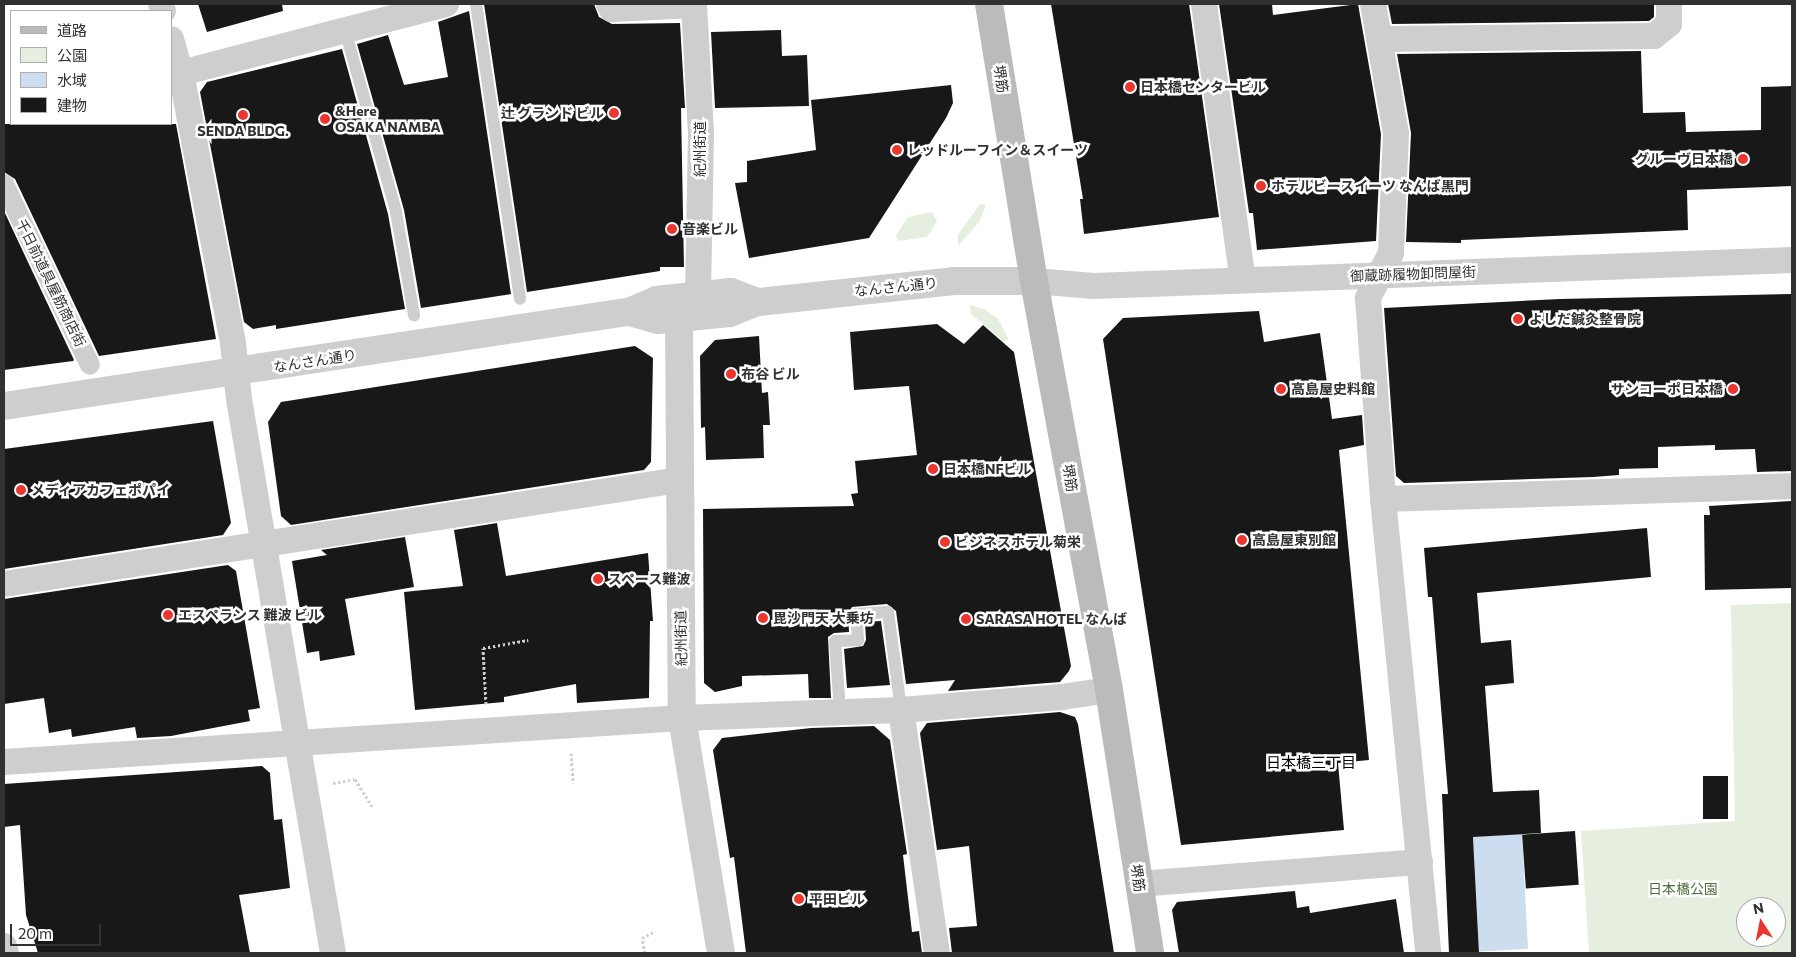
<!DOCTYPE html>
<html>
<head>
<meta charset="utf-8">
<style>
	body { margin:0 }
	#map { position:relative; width:1796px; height:957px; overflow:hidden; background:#fff; font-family:Commissioner,"Noto Sans JP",sans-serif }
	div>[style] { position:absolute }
	.green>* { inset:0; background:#e5eedf }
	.water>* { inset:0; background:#cbddee; transform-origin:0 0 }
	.building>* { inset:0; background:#181818; transform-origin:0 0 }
	.path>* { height:3px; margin-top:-1.5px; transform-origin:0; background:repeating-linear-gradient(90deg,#cecece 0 2.5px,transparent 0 5px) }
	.service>* { height:12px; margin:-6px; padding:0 6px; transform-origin:6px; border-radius:6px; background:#cecece }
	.pedestrian>* { height:20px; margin:-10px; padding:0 10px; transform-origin:10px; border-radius:10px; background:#cecece }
	.minor>* { height:26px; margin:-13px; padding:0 13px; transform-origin:13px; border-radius:13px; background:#cecece }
	.tertiary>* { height:28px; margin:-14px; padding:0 14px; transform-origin:14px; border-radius:14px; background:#cecece }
	.secondary>* { height:28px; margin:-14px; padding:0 14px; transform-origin:14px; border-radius:14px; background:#bbb }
	.dots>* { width:14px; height:14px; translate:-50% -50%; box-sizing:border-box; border:2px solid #fff; border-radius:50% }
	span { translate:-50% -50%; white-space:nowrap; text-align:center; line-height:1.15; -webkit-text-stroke:5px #fff; paint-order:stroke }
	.street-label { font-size:14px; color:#313131 }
	.poi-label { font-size:14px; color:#313131; font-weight:700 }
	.left { translate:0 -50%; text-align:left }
	.right { translate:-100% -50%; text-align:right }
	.park-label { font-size:14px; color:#4e6f3c }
	.neighbourhood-label { font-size:15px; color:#000 }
	.frame { position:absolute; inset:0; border:5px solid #313131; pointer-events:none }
	.legend { position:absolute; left:10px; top:10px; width:162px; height:115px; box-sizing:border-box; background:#fff; border:1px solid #adadad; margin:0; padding:6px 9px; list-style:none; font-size:15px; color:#313131 }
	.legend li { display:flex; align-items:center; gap:10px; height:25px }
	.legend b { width:25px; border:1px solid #adadad }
	.north { position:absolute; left:1736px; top:897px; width:50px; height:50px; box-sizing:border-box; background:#fff; border:1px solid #adadad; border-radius:50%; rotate:349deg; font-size:14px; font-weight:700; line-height:20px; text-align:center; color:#313131 }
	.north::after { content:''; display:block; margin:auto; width:18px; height:22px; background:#eb352f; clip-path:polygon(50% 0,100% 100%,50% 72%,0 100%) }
	.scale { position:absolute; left:10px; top:924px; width:91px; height:22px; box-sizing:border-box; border:2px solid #313131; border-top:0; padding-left:6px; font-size:15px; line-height:18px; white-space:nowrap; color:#313131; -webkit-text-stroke:4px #fff; paint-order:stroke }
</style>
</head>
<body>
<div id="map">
	<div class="green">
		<i style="clip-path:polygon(980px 204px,986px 205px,979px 222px,958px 246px,958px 235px)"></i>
		<i style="clip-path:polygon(932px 212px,937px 221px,927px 237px,898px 241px,896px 235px,908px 217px)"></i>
		<i style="clip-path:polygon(970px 305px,984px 309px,998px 319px,1009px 340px,1003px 341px,971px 314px)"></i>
		<i style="clip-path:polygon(evenodd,1792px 603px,1792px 953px,1589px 953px,1581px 831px,1735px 821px,1731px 605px,1792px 603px,1746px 907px,1776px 907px,1776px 937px,1746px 937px,1746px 907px)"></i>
	</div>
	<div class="water">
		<i style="left:1522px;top:834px;width:115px;height:49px;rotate:87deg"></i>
	</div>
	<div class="building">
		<i style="clip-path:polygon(198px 4px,282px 4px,283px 11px,207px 32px)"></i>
		<i style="clip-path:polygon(484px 4px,594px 4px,599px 17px,612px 24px,680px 23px,685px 108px,681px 108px,684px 267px,660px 267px,660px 271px,527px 292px)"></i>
		<i style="clip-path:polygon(1051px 4px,1189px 4px,1219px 217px,1084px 234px,1080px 199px,1083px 199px)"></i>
		<i style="clip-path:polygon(1219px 4px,1272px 4px,1273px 15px,1358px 4px,1381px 134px,1376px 241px,1257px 250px,1253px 213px,1249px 213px)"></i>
		<i style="clip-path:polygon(1388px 4px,1654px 4px,1654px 17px,1649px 21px,1392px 24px)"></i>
		<i style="clip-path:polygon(469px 11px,511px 294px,421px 308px,404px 210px,357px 44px,388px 35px,404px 85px,448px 77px,438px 22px)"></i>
		<i style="clip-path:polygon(781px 30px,782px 56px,807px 55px,809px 106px,715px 108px,711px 32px)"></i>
		<i style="clip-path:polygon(342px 49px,388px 214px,405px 309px,276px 329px,276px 325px,253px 329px,244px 322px,200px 92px,207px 82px)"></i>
		<i style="clip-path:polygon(1641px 51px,1643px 113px,1685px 112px,1686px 132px,1761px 130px,1761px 87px,1792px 86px,1792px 186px,1687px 190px,1688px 230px,1461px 240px,1461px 243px,1406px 242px,1411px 133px,1397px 54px)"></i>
		<i style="clip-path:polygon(951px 85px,953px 103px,946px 118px,869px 238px,749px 258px,735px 183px,747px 182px,747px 161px,816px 150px,811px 100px)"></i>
		<i style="clip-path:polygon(4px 124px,176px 124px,216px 339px,99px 356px,15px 179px,4px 172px)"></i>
		<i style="clip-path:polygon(4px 211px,74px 360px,73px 361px,4px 370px)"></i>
		<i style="clip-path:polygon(1792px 294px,1792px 471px,1757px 472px,1755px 449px,1715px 450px,1715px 445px,1658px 447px,1658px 468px,1619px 469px,1619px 475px,1593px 477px,1404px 483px,1396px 476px,1384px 308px,1560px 299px)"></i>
		<i style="clip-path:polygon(1259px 311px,1264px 342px,1320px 333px,1332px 419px,1362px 415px,1364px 445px,1339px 450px,1369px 760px,1338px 763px,1344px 830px,1181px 845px,1103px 339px,1123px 318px)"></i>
		<i style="clip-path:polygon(937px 324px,964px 344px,983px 325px,1014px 352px,1071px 666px,1069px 671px,1060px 682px,948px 691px,955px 680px,906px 684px,896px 611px,887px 604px,852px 607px,848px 614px,849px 632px,834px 633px,828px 637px,831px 698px,809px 698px,808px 674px,742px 676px,742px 686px,715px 692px,704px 683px,703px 509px,854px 506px,851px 494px,858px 493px,855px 461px,917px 455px,909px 386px,854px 390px,850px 332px)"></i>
		<i style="clip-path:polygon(759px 336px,762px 393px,768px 392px,770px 425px,763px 425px,764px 458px,706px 460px,705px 427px,701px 428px,700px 356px,715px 340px)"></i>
		<i style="clip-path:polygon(635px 346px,653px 358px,651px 462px,644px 470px,291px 525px,281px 516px,268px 422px,281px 402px)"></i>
		<i style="clip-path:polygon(213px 421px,231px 523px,223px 535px,4px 569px,4px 449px)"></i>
		<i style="clip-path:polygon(1792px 501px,1792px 588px,1705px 590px,1704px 515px,1710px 515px,1709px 506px)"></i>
		<i style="clip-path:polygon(497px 523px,506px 576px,648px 553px,653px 621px,650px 621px,649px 698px,577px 703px,576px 684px,504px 697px,504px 702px,415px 710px,404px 592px,463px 586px,454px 530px)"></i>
		<i style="clip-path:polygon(1647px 528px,1651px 577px,1477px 593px,1481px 643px,1511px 640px,1514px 683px,1485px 686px,1493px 792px,1539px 790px,1541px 833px,1473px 837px,1479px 953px,1449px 953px,1442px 794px,1448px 794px,1432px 597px,1428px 597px,1424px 548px)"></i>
		<i style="clip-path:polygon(405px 537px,414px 587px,345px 599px,355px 655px,320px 661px,319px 651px,307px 653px,292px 561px,327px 555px,321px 550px)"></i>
		<i style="clip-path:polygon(228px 565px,236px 571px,260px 708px,248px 710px,250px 721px,171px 736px,137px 738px,135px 727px,72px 737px,71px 729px,49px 733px,44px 698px,4px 704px,4px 599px)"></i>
		<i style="clip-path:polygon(881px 621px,890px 685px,847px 688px,844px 649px,863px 646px,866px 640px,865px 622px)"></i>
		<i style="clip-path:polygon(1060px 712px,1075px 717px,1078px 724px,1114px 953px,952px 953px,949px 928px,977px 926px,969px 846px,937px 850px,920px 733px,927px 723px)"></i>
		<i style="clip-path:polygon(874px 726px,890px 740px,907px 854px,903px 855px,912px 932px,919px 931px,922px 953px,746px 953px,734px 857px,730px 858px,713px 750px,722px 738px,811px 728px)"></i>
		<i style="clip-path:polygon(262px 766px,270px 773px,274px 820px,282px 819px,290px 888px,239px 895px,250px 953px,38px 953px,26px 915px,20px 825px,4px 827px,4px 784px)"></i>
		<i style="left:1703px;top:776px;width:25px;height:43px"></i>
		<i style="left:1575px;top:831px;width:54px;height:53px;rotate:86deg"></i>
		<i style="clip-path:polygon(1295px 891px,1297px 908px,1309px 906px,1310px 913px,1396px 899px,1404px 953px,1179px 953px,1172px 910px,1177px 902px)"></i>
	</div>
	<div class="path">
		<i style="left:486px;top:704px;width:56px;rotate:-93.1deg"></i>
		<i style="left:483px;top:648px;width:46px;rotate:-10.1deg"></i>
		<i style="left:571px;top:753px;width:30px;rotate:86deg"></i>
		<i style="left:333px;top:783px;width:22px;rotate:-10deg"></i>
		<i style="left:355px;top:779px;width:32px;rotate:58deg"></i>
		<i style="left:645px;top:953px;width:15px;rotate:-101deg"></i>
		<i style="left:642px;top:938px;width:15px;rotate:-28deg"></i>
		<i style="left:672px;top:953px;width:9px"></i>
	</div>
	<div class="service">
		<i style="left:476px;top:4px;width:298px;rotate:81.5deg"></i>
		<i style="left:345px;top:30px;width:189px;rotate:74.3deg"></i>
		<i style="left:396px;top:212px;width:105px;rotate:80.1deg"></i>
		<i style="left:840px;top:711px;width:70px;rotate:-94.1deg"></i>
		<i style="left:835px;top:641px;width:23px;rotate:-2deg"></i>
		<i style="left:858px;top:640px;width:26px;rotate:-94deg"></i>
		<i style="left:856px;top:614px;width:32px;rotate:-4deg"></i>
		<i style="left:888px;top:612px;width:99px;rotate:82.4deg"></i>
	</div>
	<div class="pedestrian">
		<i style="left:4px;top:184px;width:200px;rotate:64.6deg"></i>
	</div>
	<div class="minor">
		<i style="left:161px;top:4px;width:7px;rotate:74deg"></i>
		<i style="left:609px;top:4px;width:6px;rotate:59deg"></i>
		<i style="left:612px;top:9px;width:82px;rotate:-2.8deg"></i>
		<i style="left:694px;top:4px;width:131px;rotate:86.9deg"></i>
		<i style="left:701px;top:135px;width:160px;rotate:91.1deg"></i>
		<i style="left:1204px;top:4px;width:279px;rotate:82deg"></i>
		<i style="left:1373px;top:4px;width:131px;rotate:79.9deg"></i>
		<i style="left:1396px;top:133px;width:120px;rotate:92.4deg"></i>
		<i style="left:1391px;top:253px;width:51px;rotate:117.1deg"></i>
		<i style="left:1368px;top:298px;width:202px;rotate:85.7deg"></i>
		<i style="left:1383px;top:499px;width:456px;rotate:84.3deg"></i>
		<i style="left:171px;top:39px;width:35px;rotate:74deg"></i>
		<i style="left:181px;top:73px;width:275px;rotate:79.1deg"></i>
		<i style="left:233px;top:343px;width:56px;rotate:83.9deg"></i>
		<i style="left:239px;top:399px;width:562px;rotate:80.37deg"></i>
		<i style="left:1379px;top:39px;width:275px;rotate:-0.6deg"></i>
		<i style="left:1654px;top:36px;width:19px;rotate:-39deg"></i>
		<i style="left:1669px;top:24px;width:20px;rotate:-90deg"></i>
		<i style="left:181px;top:73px;width:274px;rotate:-14.6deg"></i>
		<i style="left:1034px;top:281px;width:60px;rotate:4.8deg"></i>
		<i style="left:1094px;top:286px;width:698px;rotate:-2.13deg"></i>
		<i style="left:626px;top:312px;width:33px;rotate:-23deg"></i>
		<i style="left:656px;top:299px;width:75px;rotate:-6.1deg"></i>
		<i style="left:731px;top:291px;width:30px;rotate:21deg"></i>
		<i style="left:626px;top:312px;width:33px;rotate:16deg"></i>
		<i style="left:658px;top:321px;width:21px;rotate:-5deg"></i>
		<i style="left:679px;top:319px;width:51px;rotate:-5.6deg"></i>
		<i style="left:730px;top:314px;width:31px;rotate:-22deg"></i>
		<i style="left:1383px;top:499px;width:409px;rotate:-1.8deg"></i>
		<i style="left:4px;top:584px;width:683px;rotate:-8.76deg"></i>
		<i style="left:901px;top:710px;width:246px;rotate:81.6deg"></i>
		<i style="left:4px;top:762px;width:679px;rotate:-3.71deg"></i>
		<i style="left:682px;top:718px;width:219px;rotate:-2.1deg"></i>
		<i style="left:901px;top:710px;width:162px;rotate:-4.6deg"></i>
		<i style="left:1062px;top:697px;width:48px;rotate:-8.5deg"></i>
		<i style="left:1139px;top:884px;width:282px;rotate:-4.5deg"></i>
		<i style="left:4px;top:946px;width:7px;rotate:74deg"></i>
	</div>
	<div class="tertiary">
		<i style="left:759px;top:302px;width:196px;rotate:-6.1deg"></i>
		<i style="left:954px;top:281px;width:80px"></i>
		<i style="left:679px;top:319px;width:399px;rotate:89.6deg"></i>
		<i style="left:682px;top:718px;width:238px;rotate:80.6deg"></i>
		<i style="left:4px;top:406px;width:629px;rotate:-8.59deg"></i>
	</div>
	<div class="secondary">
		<i style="left:989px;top:4px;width:281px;rotate:80.8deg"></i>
		<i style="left:1034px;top:281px;width:416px;rotate:79.6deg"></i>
		<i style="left:1109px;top:690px;width:266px;rotate:81.1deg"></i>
	</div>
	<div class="dots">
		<i style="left:1130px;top:87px;background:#eb352f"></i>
		<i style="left:614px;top:113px;background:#eb352f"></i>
		<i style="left:243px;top:115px;background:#eb352f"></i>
		<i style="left:325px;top:119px;background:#eb352f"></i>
		<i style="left:897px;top:150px;background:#eb352f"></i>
		<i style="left:1743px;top:159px;background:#eb352f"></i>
		<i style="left:1261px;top:186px;background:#eb352f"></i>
		<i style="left:672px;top:229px;background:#eb352f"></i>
		<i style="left:1518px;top:319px;background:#eb352f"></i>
		<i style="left:731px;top:374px;background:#eb352f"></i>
		<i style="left:1281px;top:389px;background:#eb352f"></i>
		<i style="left:1733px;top:389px;background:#eb352f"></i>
		<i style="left:933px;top:469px;background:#eb352f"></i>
		<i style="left:21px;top:490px;background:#eb352f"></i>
		<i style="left:1242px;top:540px;background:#eb352f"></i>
		<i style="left:945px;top:542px;background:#eb352f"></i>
		<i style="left:598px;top:579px;background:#eb352f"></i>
		<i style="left:168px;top:615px;background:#eb352f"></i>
		<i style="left:763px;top:618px;background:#eb352f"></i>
		<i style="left:966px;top:619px;background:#eb352f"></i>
		<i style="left:799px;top:899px;background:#eb352f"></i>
	</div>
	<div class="street-label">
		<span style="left:1001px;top:79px;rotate:81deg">堺筋</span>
		<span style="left:700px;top:149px;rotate:-90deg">紀州街道</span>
		<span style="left:1413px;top:274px;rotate:-2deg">御蔵跡履物卸問屋街</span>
		<span style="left:51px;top:283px;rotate:64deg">千日前道具屋筋商店街</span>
		<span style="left:896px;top:287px;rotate:-6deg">なんさん通り</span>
		<span style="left:315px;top:361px;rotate:-9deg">なんさん通り</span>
		<span style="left:1070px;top:478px;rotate:80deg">堺筋</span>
		<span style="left:681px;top:638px;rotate:-91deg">紀州街道</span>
		<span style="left:1138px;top:878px;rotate:81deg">堺筋</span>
	</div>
	<div class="poi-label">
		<span class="left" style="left:1140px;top:87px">日本橋センタービル</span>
		<span class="left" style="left:335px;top:119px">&amp;Here<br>OSAKA NAMBA</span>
		<span class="right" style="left:604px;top:113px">辻 グランド ビル</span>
		<span style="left:243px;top:131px">SENDA BLDG.</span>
		<span class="left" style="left:907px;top:150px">レッドルーフイン＆スイーツ</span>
		<span class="right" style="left:1733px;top:159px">グルーヴ日本橋</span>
		<span class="left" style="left:1271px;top:186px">ホテルビースイーツ なんば黒門</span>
		<span class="left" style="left:682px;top:229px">音楽ビル</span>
		<span class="left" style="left:1529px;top:319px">よしだ鍼灸整骨院</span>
		<span class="left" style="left:741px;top:374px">布谷 ビル</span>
		<span class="left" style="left:1291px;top:389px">高島屋史料館</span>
		<span class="right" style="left:1723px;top:389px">サンコーポ日本橋</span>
		<span class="left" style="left:943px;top:469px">日本橋NFビル</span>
		<span class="left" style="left:31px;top:490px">メディアカフェポパイ</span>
		<span class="left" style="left:1252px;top:540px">高島屋東別館</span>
		<span class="left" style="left:955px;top:542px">ビジネスホテル菊栄</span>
		<span class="left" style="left:608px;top:579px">スペース難波</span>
		<span class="left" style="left:178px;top:615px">エスペランス 難波 ビル</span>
		<span class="left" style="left:773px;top:618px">毘沙門天 大乗坊</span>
		<span class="left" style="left:976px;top:619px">SARASA HOTEL なんば</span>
		<span class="left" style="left:809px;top:899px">平田ビル</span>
	</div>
	<div class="park-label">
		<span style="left:1683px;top:889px">日本橋公園</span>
	</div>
	<div class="neighbourhood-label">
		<span style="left:1311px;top:763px">日本橋三丁目</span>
	</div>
	<div class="frame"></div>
	<ul class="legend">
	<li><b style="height:6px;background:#bbb"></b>道路</li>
	<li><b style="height:14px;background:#e5eedf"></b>公園</li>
	<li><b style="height:14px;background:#cbddee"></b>水域</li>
	<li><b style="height:14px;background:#181818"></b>建物</li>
	</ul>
	<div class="north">N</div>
	<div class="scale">20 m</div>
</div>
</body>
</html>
